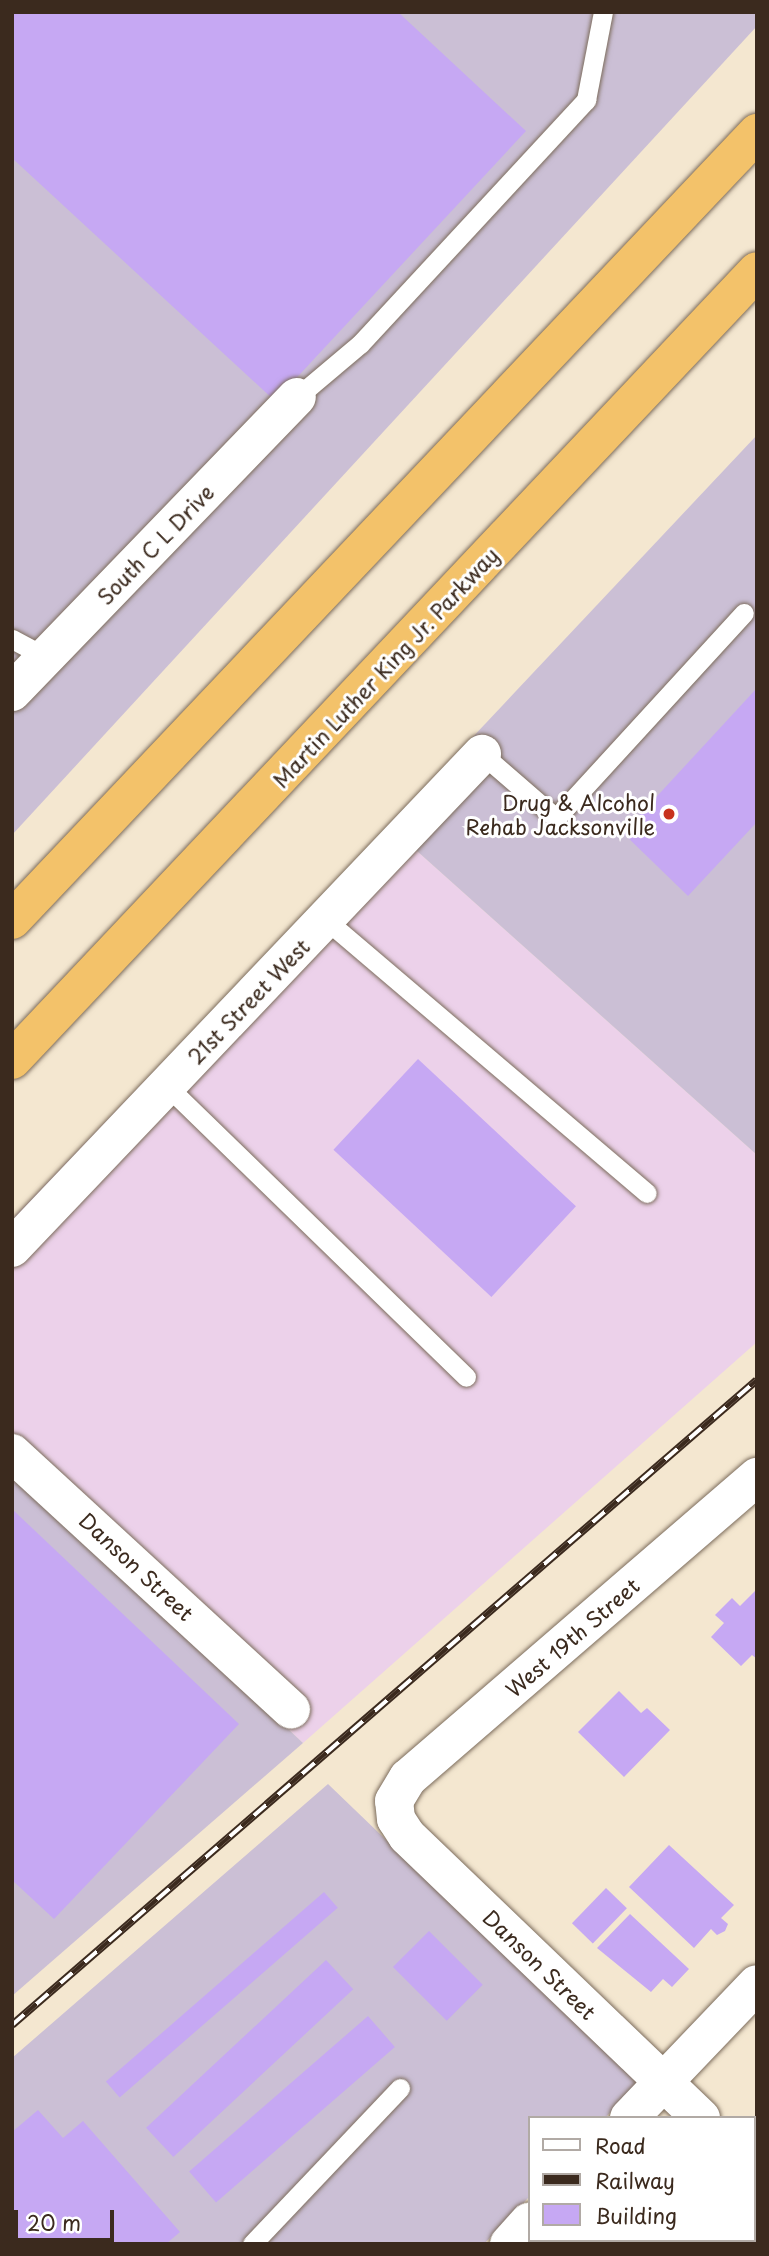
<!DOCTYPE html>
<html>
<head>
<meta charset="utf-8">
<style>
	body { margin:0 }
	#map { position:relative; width:769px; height:2256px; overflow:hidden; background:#f4e7d0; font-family:"Playpen Sans",sans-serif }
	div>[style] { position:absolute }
	.built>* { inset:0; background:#ecd1ea }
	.industrial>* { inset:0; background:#cbbfd5 }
	.building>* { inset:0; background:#c6a8f3; transform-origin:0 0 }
	.roads { filter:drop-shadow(0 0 2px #7c6c5c) drop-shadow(0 0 2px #7c6c5c) }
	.service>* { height:19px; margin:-9.5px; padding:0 9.5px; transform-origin:9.5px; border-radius:9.5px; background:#fff }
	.minor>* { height:38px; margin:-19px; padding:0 19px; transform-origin:19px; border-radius:19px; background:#fff }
	.trunk>* { height:38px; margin:-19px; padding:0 19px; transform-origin:19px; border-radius:19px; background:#f3c26a }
	.rail>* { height:8px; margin-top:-4px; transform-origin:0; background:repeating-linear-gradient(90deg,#fff 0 16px,#3b2a1e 0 32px); box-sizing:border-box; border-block:2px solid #3b2a1e }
	.dots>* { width:19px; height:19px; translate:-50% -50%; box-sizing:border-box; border:4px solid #fff; border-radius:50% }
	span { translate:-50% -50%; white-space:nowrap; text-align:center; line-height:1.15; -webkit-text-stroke:6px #fff; paint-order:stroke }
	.street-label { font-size:21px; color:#3b2a1e }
	.poi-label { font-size:21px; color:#3b2a1e }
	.right { translate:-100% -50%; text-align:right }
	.frame { position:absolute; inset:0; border:14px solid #3b2a1e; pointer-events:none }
	.legend { position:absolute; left:528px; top:2116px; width:228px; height:126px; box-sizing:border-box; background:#fff; border:2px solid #b1aaa5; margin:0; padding:9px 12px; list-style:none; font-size:21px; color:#3b2a1e }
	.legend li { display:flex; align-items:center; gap:14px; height:35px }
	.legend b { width:35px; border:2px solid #b1aaa5 }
	.scale { position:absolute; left:14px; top:2210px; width:100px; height:32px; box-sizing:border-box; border:4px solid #3b2a1e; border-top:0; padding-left:9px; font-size:21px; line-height:24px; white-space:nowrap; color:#3b2a1e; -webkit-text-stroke:5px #fff; paint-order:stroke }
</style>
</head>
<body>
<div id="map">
	<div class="built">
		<i style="clip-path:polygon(389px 826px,757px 1155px,757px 1342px,303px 1743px,12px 1468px,12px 1219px)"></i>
	</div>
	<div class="industrial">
		<i style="clip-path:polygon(12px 12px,757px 12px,757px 26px,12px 835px)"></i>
		<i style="clip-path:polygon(757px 435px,757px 1155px,389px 826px)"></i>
		<i style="clip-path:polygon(12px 1468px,303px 1743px,12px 1996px)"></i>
		<i style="clip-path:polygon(328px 1784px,639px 2083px,605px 2118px,529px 2118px,529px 2197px,484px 2244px,12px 2244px,12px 2058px)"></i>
	</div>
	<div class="building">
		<i style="clip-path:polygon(12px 12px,398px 12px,526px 131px,275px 401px,12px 158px)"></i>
		<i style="clip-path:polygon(757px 688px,757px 822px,688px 896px,623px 833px)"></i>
		<i style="left:418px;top:1059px;width:216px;height:124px;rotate:43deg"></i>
		<i style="clip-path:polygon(12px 1509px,239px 1724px,54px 1919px,12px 1880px)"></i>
		<i style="clip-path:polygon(757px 1589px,757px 1659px,752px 1655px,741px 1666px,711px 1637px,724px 1623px,715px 1615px,732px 1598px,740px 1606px)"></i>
		<i style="clip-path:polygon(619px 1691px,641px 1713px,647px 1708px,670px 1730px,624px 1777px,578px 1732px)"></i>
		<i style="clip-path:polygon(669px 1845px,734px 1905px,721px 1918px,728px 1924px,725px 1931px,717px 1935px,711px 1929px,694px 1948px,629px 1887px)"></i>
		<i style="left:606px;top:1888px;width:29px;height:49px;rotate:44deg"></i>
		<i style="left:324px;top:1892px;width:21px;height:289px;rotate:49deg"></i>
		<i style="clip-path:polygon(630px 1914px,689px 1969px,672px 1987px,663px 1979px,651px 1992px,597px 1948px)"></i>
		<i style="left:429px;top:1931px;width:76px;height:51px;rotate:45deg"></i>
		<i style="left:326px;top:1960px;width:40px;height:246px;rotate:47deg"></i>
		<i style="left:368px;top:2016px;width:41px;height:237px;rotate:49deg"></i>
		<i style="clip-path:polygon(38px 2110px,63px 2138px,83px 2121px,180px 2232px,166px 2244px,12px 2244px,12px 2132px)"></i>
	</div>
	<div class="roads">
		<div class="service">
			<i style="left:297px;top:397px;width:82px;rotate:-40.1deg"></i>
			<i style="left:360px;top:344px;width:333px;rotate:-47.2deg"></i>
			<i style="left:586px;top:100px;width:90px;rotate:-79.1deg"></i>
			<i style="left:12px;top:639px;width:38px;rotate:28deg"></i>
			<i style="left:482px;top:754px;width:98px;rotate:40.9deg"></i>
			<i style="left:556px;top:818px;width:278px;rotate:-47.5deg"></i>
			<i style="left:326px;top:920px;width:421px;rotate:40.4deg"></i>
			<i style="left:167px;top:1086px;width:417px;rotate:44.2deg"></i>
			<i style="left:252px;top:2244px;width:215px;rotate:-46.5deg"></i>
		</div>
		<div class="minor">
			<i style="left:12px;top:692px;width:410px;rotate:-46deg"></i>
			<i style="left:12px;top:1248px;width:682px;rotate:-46.43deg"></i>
			<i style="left:12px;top:1453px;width:379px;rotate:42.6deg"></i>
			<i style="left:629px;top:2118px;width:185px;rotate:-46.3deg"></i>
			<i style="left:701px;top:2118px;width:407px;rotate:-136.2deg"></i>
			<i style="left:407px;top:1836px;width:20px;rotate:-123deg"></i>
			<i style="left:396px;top:1819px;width:18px;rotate:-96deg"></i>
			<i style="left:394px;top:1801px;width:27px;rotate:-59deg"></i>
			<i style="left:408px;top:1778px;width:461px;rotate:-40.8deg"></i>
			<i style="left:753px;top:2168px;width:5px;rotate:37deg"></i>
			<i style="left:509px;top:2244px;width:30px;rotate:-48deg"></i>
		</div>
		<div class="trunk">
			<i style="left:12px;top:920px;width:1084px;rotate:-46.57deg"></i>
			<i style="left:12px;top:1060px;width:1085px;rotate:-46.64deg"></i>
		</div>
	</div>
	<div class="rail">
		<i style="left:12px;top:2025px;width:985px;rotate:-40.89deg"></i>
	</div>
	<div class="dots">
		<i style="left:669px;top:814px;background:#c8321e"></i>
	</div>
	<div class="street-label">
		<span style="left:155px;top:544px;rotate:-46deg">South C L Drive</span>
		<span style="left:385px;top:667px;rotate:-47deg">Martin Luther King Jr. Parkway</span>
		<span style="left:248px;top:1001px;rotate:-46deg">21st Street West</span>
		<span style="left:137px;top:1566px;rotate:43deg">Danson Street</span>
		<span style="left:572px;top:1637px;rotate:-41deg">West 19th Street</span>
		<span style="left:540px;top:1964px;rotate:44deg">Danson Street</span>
	</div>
	<div class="poi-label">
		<span class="right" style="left:655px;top:814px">Drug &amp; Alcohol<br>Rehab Jacksonville</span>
	</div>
	<div class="frame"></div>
	<ul class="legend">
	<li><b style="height:9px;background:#fff"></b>Road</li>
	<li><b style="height:9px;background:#3b2a1e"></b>Railway</li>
	<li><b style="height:19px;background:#c6a8f3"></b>Building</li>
	</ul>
	<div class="scale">20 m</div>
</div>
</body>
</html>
